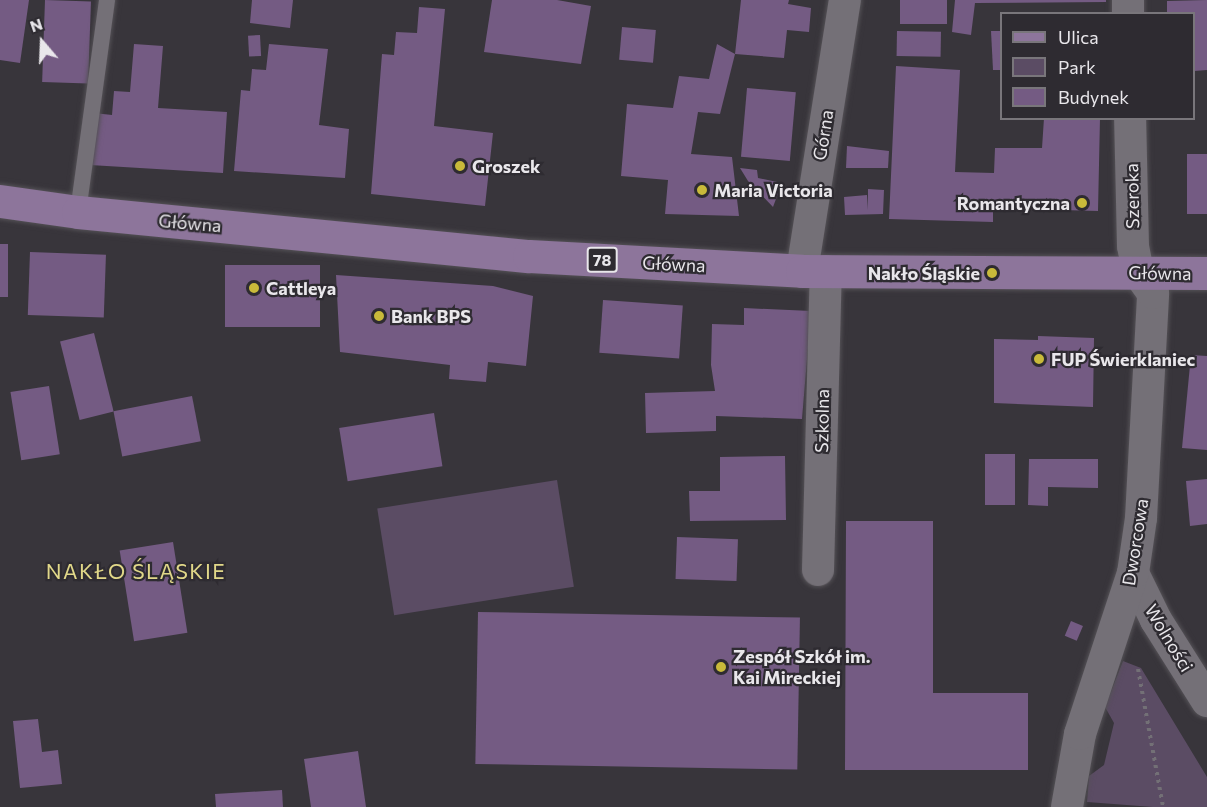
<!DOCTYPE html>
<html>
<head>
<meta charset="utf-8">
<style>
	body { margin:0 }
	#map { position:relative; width:1207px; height:807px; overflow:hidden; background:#38353b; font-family:Commissioner,sans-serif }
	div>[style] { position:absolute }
	.green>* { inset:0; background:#5b4c64; transform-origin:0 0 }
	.building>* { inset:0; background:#745b83; transform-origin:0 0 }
	.path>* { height:4px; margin-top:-2px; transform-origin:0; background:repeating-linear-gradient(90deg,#737076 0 3px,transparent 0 7.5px) }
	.roads { filter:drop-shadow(0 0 2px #545156) drop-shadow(0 0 2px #545156) }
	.lane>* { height:16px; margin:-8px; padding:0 8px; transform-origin:8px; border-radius:8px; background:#747077 }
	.street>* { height:32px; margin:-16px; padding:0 16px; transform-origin:16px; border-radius:16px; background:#747077 }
	.primary>* { height:33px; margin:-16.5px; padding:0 16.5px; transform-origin:16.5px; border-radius:16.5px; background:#8d759b }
	.dots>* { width:16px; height:16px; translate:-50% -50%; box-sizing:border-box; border:3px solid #2e2b31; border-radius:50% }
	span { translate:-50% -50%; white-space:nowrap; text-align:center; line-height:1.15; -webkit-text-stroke:4.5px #2e2b31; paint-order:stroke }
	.shield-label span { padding:2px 4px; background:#2e2b31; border:2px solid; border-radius:4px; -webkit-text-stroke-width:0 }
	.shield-label { font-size:16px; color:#e9e7eb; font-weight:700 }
	.street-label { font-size:18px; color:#e9e7eb }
	.poi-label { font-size:18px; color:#e9e7eb; font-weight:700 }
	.left { translate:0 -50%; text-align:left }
	.right { translate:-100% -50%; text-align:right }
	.quarter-label { font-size:21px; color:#e1d889; letter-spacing:1.5px }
	.legend { position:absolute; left:1000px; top:12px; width:195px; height:108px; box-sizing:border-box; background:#2e2b31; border:2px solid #79767b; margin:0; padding:8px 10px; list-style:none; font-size:18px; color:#e9e7eb }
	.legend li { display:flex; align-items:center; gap:12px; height:30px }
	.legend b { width:30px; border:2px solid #79767b }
	.north { position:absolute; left:12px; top:12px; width:60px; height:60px; -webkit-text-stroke:4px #2e2b31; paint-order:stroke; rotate:341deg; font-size:16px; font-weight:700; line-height:24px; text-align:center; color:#e9e7eb }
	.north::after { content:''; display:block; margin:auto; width:21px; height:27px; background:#e9e7eb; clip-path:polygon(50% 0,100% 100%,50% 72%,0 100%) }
</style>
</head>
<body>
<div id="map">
	<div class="green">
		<i style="left:557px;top:480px;width:108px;height:182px;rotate:81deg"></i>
		<i style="clip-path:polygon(1123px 661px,1141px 668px,1207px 777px,1207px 807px,1153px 807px,1087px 802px,1089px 776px,1104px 765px,1114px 723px,1105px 707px)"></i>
	</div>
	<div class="building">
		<i style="clip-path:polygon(0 0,29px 0,20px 63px,0 60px)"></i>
		<i style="left:45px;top:0;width:46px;height:82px;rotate:2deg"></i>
		<i style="clip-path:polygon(252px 0,293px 0,290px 28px,250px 23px)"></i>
		<i style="clip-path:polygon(492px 0,557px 0,591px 6px,581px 64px,484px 52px)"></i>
		<i style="clip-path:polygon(741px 0,789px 0,788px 4px,811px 8px,809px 32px,787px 30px,784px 58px,735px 54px,720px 114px,698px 112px,691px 154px,732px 157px,739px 216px,665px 214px,668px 180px,621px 176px,627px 104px,673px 108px,679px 76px,709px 79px,717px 44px,735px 54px)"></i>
		<i style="left:900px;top:0;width:47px;height:24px"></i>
		<i style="clip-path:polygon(955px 0,1106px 0,1106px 2px,975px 3px,971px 35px,952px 32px)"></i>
		<i style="clip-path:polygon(1207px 0,1207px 70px,1194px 71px,1194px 14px,1167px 14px,1167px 1px)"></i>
		<i style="clip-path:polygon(419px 7px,445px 9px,434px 126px,493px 133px,485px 206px,371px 194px,382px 54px,394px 55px,396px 32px,417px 33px)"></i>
		<i style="left:622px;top:27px;width:34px;height:33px;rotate:5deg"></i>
		<i style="left:897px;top:31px;width:44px;height:25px;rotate:1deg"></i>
		<i style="clip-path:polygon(991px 31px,1002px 31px,1002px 70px,993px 70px)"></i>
		<i style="left:260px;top:35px;width:21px;height:12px;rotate:87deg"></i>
		<i style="clip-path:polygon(134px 44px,163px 46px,158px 108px,227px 112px,223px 173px,90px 165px,94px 113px,112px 115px,114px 91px,130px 92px)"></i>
		<i style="clip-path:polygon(269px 44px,328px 49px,319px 125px,349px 129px,345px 178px,234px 171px,241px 90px,250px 91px,252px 69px,266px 70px)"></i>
		<i style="clip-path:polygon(896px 66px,960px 70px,955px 172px,994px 173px,995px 148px,1042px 148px,1044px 118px,1100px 118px,1098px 211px,993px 208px,993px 222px,889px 219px)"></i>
		<i style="left:747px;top:88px;width:49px;height:69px;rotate:5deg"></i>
		<i style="clip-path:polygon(847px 146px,889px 151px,888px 168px,846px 168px)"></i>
		<i style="left:1187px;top:154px;width:20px;height:60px"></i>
		<i style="clip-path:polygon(740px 168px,757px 170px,758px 178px,782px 183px,773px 207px,748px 181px)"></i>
		<i style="clip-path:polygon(868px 189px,884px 190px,883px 214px,845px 215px,844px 197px,867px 195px,868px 210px)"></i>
		<i style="left:0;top:244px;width:8px;height:53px"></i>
		<i style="left:30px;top:252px;width:76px;height:63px;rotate:2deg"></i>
		<i style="left:225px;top:265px;width:95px;height:62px"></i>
		<i style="clip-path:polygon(336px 275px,493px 286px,533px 296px,526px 366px,488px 362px,486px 382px,449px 379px,450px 365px,340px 352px)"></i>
		<i style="left:603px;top:300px;width:80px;height:53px;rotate:4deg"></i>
		<i style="clip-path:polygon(744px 308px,811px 311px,802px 419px,716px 416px,716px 431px,646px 433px,645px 393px,715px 391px,711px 365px,712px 324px,744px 325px)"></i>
		<i style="left:94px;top:333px;width:81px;height:35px;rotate:76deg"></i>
		<i style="clip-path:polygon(1038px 336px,1094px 338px,1093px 407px,994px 403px,994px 339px,1038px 340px)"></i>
		<i style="clip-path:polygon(1191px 355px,1207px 356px,1207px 450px,1182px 448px)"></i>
		<i style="left:49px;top:386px;width:69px;height:39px;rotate:81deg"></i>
		<i style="left:192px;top:396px;width:46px;height:80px;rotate:79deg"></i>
		<i style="left:434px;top:413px;width:54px;height:96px;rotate:81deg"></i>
		<i style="left:985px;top:454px;width:30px;height:51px"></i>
		<i style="clip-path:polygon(785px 456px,786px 520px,690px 521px,689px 491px,720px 491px,720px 457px)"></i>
		<i style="clip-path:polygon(1029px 459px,1098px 459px,1098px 488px,1048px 487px,1048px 506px,1028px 505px)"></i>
		<i style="clip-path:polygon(1207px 479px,1207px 524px,1190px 526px,1186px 481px)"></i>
		<i style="clip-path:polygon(846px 521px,933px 521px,933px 693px,1028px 693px,1028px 770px,845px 770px)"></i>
		<i style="left:677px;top:537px;width:61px;height:42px;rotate:2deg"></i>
		<i style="left:173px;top:542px;width:92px;height:54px;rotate:81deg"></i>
		<i style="left:478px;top:612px;width:322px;height:152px;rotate:1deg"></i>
		<i style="left:1071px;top:621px;width:13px;height:16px;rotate:23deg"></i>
		<i style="clip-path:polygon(38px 719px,42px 752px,58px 750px,62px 784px,20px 788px,13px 721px)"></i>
		<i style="clip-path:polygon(358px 751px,366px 807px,311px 807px,304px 759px)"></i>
		<i style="clip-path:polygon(282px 790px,283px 807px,216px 807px,215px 794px)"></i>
	</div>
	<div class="path">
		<i style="left:1138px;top:669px;width:140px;rotate:79.7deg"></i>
	</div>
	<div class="roads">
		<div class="lane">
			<i style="left:78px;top:212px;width:214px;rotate:-82.2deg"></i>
		</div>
		<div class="street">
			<i style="left:1128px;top:0;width:14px;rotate:90deg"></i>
			<i style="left:802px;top:271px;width:274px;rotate:-81deg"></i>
			<i style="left:818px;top:570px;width:299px;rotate:-88.5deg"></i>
			<i style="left:1133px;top:573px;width:52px;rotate:63.9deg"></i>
			<i style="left:1156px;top:620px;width:96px;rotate:57.8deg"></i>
			<i style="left:1067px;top:807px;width:74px;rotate:-79.9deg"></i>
			<i style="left:1080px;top:734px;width:169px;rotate:-71.8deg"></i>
			<i style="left:1133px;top:573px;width:56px;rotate:-81.7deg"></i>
			<i style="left:1141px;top:518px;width:225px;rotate:-86.9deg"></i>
			<i style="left:1153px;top:293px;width:26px;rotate:-126deg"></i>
			<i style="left:1138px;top:272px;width:26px;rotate:-101deg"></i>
			<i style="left:1133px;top:246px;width:128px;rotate:-91.3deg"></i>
		</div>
		<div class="primary">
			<i style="left:0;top:201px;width:79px;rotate:8deg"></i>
			<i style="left:78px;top:212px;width:453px;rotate:5.6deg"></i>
			<i style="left:529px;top:256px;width:273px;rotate:3.1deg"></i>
			<i style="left:802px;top:271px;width:405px;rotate:0.3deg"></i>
		</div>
	</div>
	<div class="dots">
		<i style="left:460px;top:166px;background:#c9ba3a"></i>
		<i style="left:702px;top:190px;background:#c9ba3a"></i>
		<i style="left:1082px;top:203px;background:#c9ba3a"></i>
		<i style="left:992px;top:273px;background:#c9ba3a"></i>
		<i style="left:254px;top:288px;background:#c9ba3a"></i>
		<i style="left:379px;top:316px;background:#c9ba3a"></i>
		<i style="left:1039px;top:359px;background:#c9ba3a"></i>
		<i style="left:721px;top:667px;background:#c9ba3a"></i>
	</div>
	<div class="shield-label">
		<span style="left:602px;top:260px">78</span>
	</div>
	<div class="street-label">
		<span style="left:823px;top:135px;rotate:-81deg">Górna</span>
		<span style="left:1132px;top:196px;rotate:-91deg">Szeroka</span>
		<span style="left:190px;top:223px;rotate:5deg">Główna</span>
		<span style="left:674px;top:264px;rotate:3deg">Główna</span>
		<span style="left:1160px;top:273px;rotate:1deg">Główna</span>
		<span style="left:822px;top:421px;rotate:-89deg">Szkolna</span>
		<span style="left:1135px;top:542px;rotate:-81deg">Dworcowa</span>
		<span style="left:1169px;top:638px;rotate:59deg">Wolności</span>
	</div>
	<div class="poi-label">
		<span class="left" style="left:472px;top:166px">Groszek</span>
		<span class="left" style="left:714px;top:190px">Maria Victoria</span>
		<span class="right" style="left:1070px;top:203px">Romantyczna</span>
		<span class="right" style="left:980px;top:273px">Nakło Śląskie</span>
		<span class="left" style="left:266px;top:288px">Cattleya</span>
		<span class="left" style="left:391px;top:316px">Bank BPS</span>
		<span class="left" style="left:1051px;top:359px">FUP Świerklaniec</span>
		<span class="left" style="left:733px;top:667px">Zespół Szkół im.<br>Kai Mireckiej</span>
	</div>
	<div class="quarter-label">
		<span style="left:136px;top:571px">NAKŁO ŚLĄSKIE</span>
	</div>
	<ul class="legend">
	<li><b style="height:8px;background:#8d759b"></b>Ulica</li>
	<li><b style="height:16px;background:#5b4c64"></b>Park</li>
	<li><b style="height:16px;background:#745b83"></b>Budynek</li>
	</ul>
	<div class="north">N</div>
</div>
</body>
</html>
